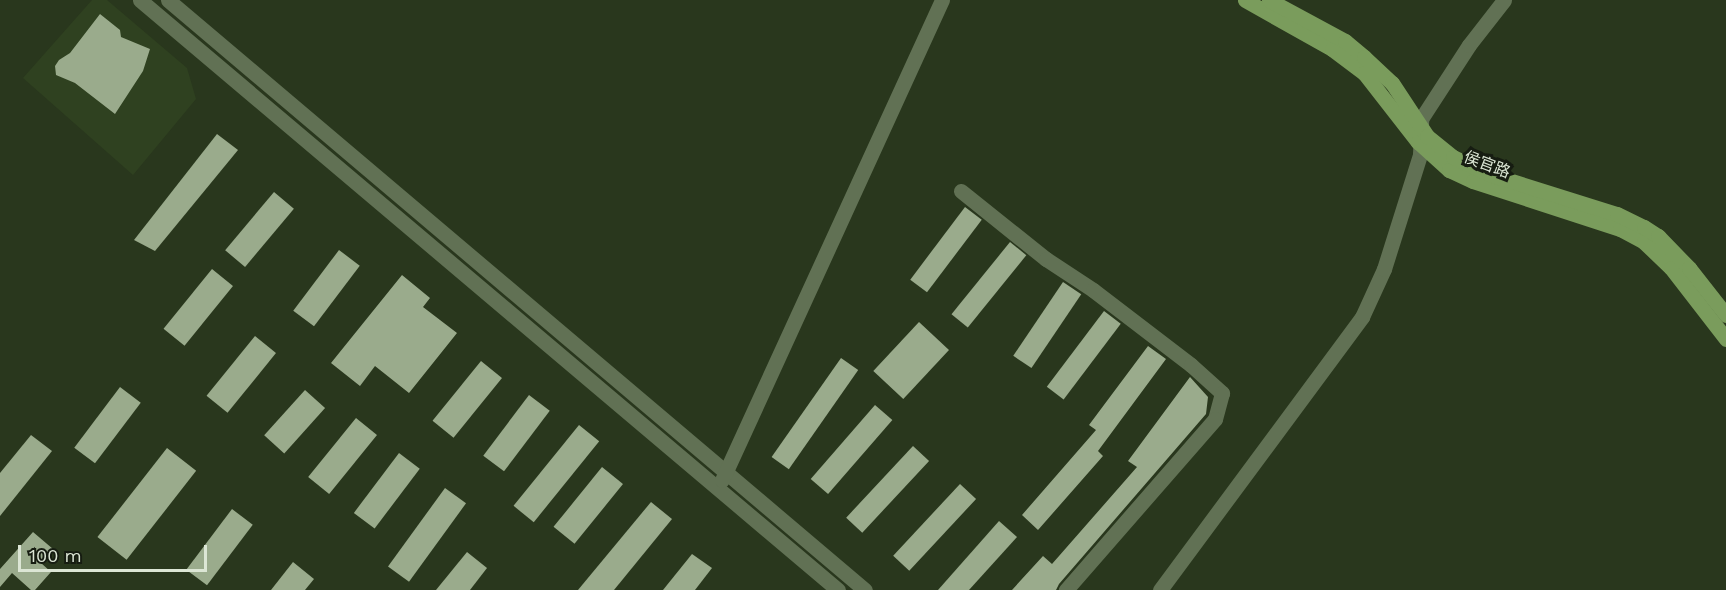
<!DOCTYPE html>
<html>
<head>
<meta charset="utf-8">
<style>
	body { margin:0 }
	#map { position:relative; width:1726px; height:590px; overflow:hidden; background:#29371d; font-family:"Work Sans","Noto Sans SC",sans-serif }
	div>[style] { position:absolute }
	.built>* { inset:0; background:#2f4120 }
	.building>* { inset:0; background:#9aab8c; transform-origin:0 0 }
	.minor>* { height:15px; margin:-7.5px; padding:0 7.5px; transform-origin:7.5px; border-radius:7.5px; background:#617154 }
	.major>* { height:15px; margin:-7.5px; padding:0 7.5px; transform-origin:7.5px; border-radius:7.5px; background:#7a9c5c }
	span { translate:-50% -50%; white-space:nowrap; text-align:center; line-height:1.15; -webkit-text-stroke:6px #161c11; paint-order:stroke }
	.street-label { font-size:16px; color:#dce6d5 }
	.scale { position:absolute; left:18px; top:545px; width:189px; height:27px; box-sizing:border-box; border:3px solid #dce6d5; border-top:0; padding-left:8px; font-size:18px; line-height:21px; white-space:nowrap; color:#dce6d5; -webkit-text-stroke:4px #161c11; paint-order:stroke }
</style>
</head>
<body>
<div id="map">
	<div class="built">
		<i style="clip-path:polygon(92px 0,107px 0,187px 68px,196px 99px,133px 175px,23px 78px)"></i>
	</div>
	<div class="building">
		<i style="clip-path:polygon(100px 14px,120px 30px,121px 37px,150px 49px,143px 71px,115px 114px,75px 83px,56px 75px,55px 66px,59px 60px,70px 53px)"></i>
		<i style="clip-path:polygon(217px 134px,238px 150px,155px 251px,134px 240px)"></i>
		<i style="left:274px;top:192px;width:26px;height:76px;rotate:40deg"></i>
		<i style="left:965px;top:207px;width:21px;height:91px;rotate:37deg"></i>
		<i style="left:1010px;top:242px;width:21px;height:93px;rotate:39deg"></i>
		<i style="left:339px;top:250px;width:26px;height:76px;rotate:37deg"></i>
		<i style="left:212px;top:269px;width:27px;height:77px;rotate:39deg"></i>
		<i style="clip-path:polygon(402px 275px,430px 298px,423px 307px,457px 333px,409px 393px,375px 366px,360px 386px,331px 363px)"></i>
		<i style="left:1063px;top:282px;width:22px;height:89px;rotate:34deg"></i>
		<i style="left:1104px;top:311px;width:21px;height:95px;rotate:37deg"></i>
		<i style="left:919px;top:322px;width:41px;height:67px;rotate:43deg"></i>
		<i style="left:255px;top:336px;width:27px;height:77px;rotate:39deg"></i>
		<i style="clip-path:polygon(1148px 346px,1166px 359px,1098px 451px,1103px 456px,1038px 530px,1022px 515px,1096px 430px,1089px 425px)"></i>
		<i style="left:841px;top:358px;width:21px;height:121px;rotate:35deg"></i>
		<i style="left:481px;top:361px;width:27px;height:77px;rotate:39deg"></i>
		<i style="clip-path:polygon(1190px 377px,1208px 397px,1206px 414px,1059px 584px,1056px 590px,1012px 590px,1043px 556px,1052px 564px,1137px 467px,1128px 461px)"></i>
		<i style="left:120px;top:387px;width:26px;height:76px;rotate:37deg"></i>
		<i style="left:305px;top:390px;width:27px;height:61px;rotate:42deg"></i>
		<i style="left:529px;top:395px;width:26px;height:76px;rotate:37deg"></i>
		<i style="left:875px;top:405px;width:23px;height:98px;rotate:41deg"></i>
		<i style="left:356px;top:418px;width:27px;height:76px;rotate:39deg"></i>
		<i style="left:579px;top:425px;width:26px;height:104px;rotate:39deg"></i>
		<i style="clip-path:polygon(31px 435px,52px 451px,0 516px,0 473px)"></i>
		<i style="left:913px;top:446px;width:22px;height:98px;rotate:43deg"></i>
		<i style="left:167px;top:448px;width:37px;height:113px;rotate:38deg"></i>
		<i style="left:399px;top:453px;width:26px;height:75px;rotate:37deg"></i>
		<i style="left:602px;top:467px;width:27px;height:77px;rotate:39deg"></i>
		<i style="left:960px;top:484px;width:22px;height:98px;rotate:43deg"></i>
		<i style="left:445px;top:488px;width:26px;height:97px;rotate:36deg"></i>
		<i style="clip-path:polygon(651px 502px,672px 519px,614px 590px,578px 590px)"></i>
		<i style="left:232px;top:509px;width:26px;height:76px;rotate:37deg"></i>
		<i style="clip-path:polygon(999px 521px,1017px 537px,969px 590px,938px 590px)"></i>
		<i style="clip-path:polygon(33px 532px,53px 549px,41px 563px,51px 572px,35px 590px,31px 590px,12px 573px,0 587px,0 569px)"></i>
		<i style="clip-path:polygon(467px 552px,487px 568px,470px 590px,436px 590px)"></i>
		<i style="clip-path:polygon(692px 554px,712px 568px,695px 590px,663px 590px)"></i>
		<i style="clip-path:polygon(293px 562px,314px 579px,305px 590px,271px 590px)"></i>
	</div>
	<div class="minor">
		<i style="left:140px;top:0;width:914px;rotate:40.21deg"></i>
		<i style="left:168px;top:0;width:913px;rotate:40.25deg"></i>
		<i style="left:961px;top:191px;width:109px;rotate:38.7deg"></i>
		<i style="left:1046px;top:259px;width:56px;rotate:33.4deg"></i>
		<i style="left:1093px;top:290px;width:123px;rotate:37.4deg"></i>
		<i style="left:1191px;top:365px;width:42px;rotate:42.1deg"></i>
		<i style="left:1222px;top:393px;width:27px;rotate:105deg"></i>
		<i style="left:1215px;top:419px;width:227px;rotate:131.1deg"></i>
		<i style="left:722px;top:480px;width:528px;rotate:-65.38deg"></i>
		<i style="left:1160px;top:590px;width:340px;rotate:-53.5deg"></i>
		<i style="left:1362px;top:317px;width:53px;rotate:-65.4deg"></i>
		<i style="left:1384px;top:269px;width:120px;rotate:-72.5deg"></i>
		<i style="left:1420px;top:155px;width:36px;rotate:-88deg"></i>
		<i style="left:1421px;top:119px;width:88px;rotate:-57deg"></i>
		<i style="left:1469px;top:45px;width:57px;rotate:-52.1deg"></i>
	</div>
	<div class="major">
		<i style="left:1245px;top:0;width:100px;rotate:29.4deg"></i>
		<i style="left:1332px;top:49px;width:40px;rotate:37deg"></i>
		<i style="left:1364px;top:73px;width:88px;rotate:52deg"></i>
		<i style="left:1418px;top:142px;width:42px;rotate:42.1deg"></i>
		<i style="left:1449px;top:170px;width:26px;rotate:25deg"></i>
		<i style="left:1473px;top:181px;width:155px;rotate:18.1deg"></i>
		<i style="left:1620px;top:229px;width:27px;rotate:28deg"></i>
		<i style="left:1644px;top:242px;width:37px;rotate:44deg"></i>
		<i style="left:1671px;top:268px;width:90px;rotate:52.2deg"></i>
		<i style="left:1269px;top:0;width:86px;rotate:28.3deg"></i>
		<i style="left:1345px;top:41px;width:25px;rotate:40deg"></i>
		<i style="left:1364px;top:57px;width:38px;rotate:43deg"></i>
		<i style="left:1392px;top:83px;width:64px;rotate:56.6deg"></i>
		<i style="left:1427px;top:136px;width:33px;rotate:39deg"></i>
		<i style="left:1453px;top:157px;width:40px;rotate:25deg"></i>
		<i style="left:1489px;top:174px;width:134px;rotate:17.4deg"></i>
		<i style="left:1617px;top:214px;width:30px;rotate:26deg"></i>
		<i style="left:1644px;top:227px;width:17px;rotate:33deg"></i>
		<i style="left:1658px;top:236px;width:45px;rotate:45.9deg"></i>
		<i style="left:1689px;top:268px;width:60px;rotate:51.8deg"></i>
	</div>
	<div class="street-label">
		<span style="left:1487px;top:165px;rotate:21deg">侯官路</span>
	</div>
	<div class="scale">100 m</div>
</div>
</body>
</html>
